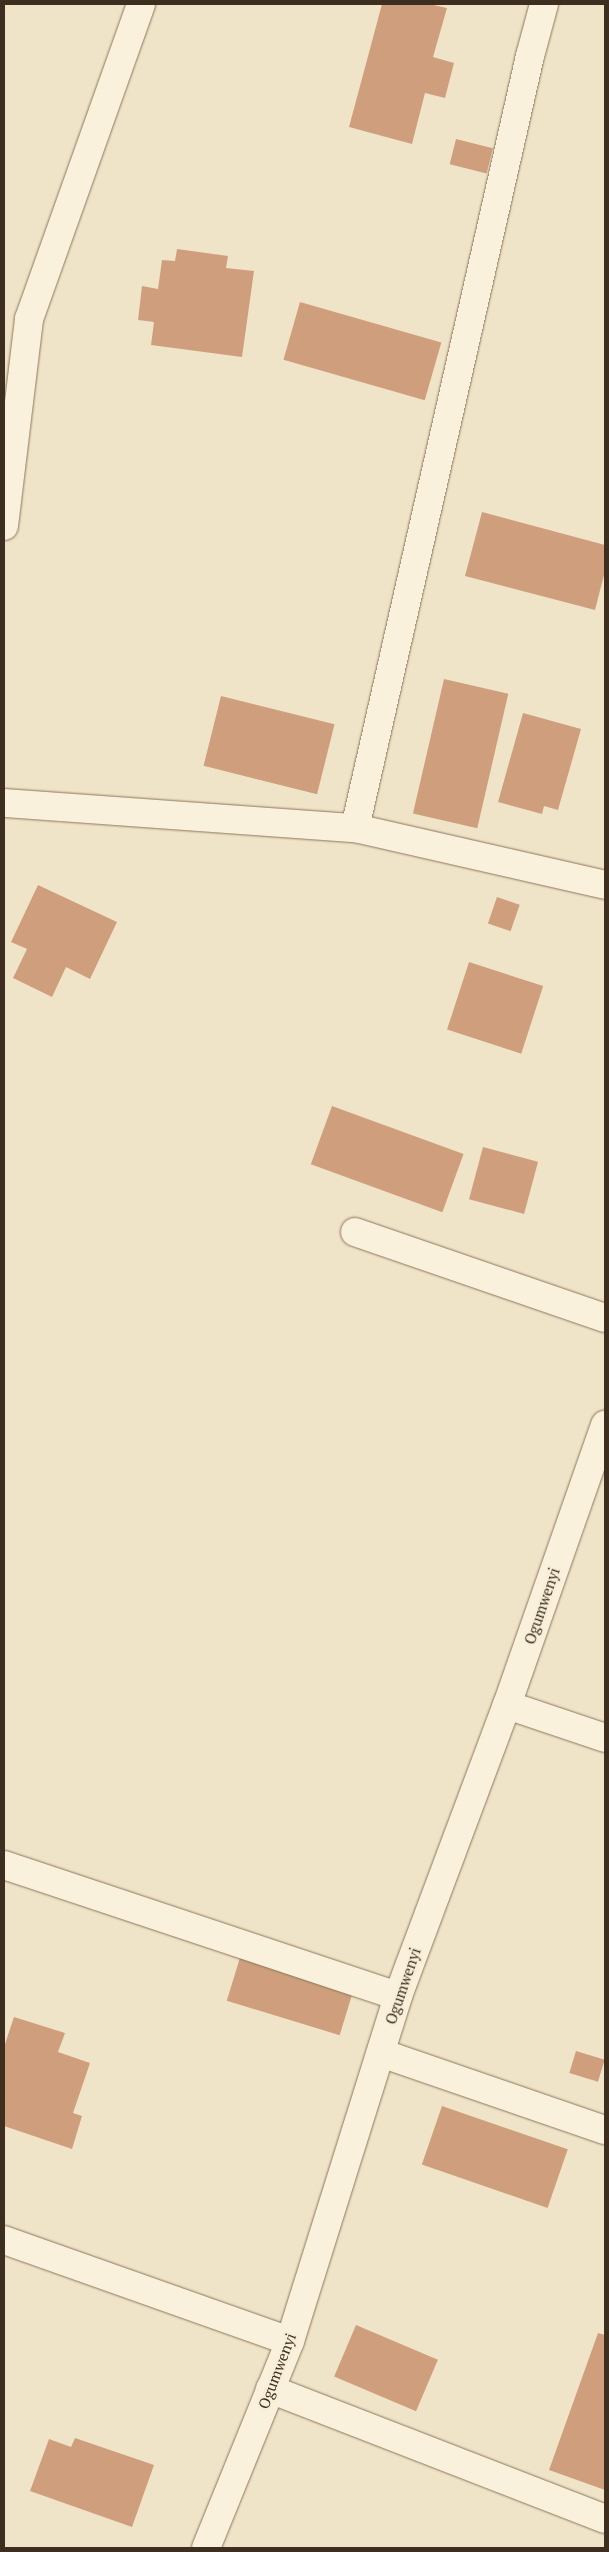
<!DOCTYPE html>
<html>
<head>
<meta charset="utf-8">
<style>
	body { margin:0 }
	#map { position:relative; width:609px; height:2552px; overflow:hidden; background:#f0e4c8; font-family:"PT Serif",serif }
	div>[style] { position:absolute }
	.building>* { inset:0; background:#cf9f7d; transform-origin:0 0 }
	.roads { filter:drop-shadow(0 0 1px #8d765c) drop-shadow(0 0 1px #8d765c) }
	.minor>* { height:28px; margin:-14px; padding:0 14px; transform-origin:14px; border-radius:14px; background:#faf1dc }
	span { translate:-50% -50%; white-space:nowrap; text-align:center; line-height:1.15; -webkit-text-stroke:5px #f7eed8; paint-order:stroke }
	.street-label { font-size:15px; color:#3d2e20 }
	.frame { position:absolute; inset:0; border:5px solid #3d2e20; pointer-events:none }
</style>
</head>
<body>
<div id="map">
	<div class="building">
		<i style="clip-path:polygon(382px 4px,429px 4px,447px 8px,433px 57px,454px 63px,445px 98px,425px 93px,412px 144px,349px 127px)"></i>
		<i style="left:456px;top:139px;width:38px;height:26px;rotate:14deg"></i>
		<i style="clip-path:polygon(177px 249px,228px 256px,226px 268px,254px 271px,242px 357px,151px 345px,154px 322px,138px 320px,142px 286px,158px 289px,162px 260px,175px 261px)"></i>
		<i style="left:300px;top:302px;width:147px;height:60px;rotate:16deg"></i>
		<i style="clip-path:polygon(482px 512px,605px 545px,605px 571px,595px 610px,465px 576px)"></i>
		<i style="left:444px;top:679px;width:66px;height:138px;rotate:13deg"></i>
		<i style="left:221px;top:696px;width:117px;height:72px;rotate:14deg"></i>
		<i style="clip-path:polygon(523px 713px,581px 729px,558px 810px,544px 806px,542px 814px,498px 802px)"></i>
		<i style="clip-path:polygon(38px 885px,117px 922px,90px 979px,66px 967px,52px 997px,13px 978px,27px 949px,11px 942px)"></i>
		<i style="left:497px;top:897px;width:24px;height:28px;rotate:19deg"></i>
		<i style="left:469px;top:962px;width:78px;height:71px;rotate:18deg"></i>
		<i style="left:332px;top:1106px;width:140px;height:62px;rotate:20deg"></i>
		<i style="left:483px;top:1147px;width:57px;height:54px;rotate:15deg"></i>
		<i style="left:242px;top:1951px;width:118px;height:52px;rotate:17deg"></i>
		<i style="clip-path:polygon(14px 2017px,65px 2033px,58px 2052px,90px 2063px,73px 2113px,82px 2116px,72px 2149px,4px 2126px,4px 2047px)"></i>
		<i style="left:576px;top:2051px;width:30px;height:23px;rotate:17deg"></i>
		<i style="left:442px;top:2106px;width:133px;height:62px;rotate:19deg"></i>
		<i style="left:356px;top:2325px;width:89px;height:56px;rotate:23deg"></i>
		<i style="clip-path:polygon(598px 2333px,605px 2335px,605px 2490px,549px 2470px)"></i>
		<i style="clip-path:polygon(75px 2438px,154px 2465px,132px 2527px,30px 2491px,49px 2439px,71px 2447px)"></i>
	</div>
	<div class="roads">
		<div class="minor">
			<i style="left:4px;top:526px;width:209px;rotate:-83.1deg"></i>
			<i style="left:29px;top:319px;width:334px;rotate:-70.4deg"></i>
			<i style="left:4px;top:803px;width:352px;rotate:4.1deg"></i>
			<i style="left:355px;top:828px;width:256px;rotate:12.8deg"></i>
			<i style="left:355px;top:828px;width:792px;rotate:-77.23deg"></i>
			<i style="left:530px;top:56px;width:54px;rotate:-74.9deg"></i>
			<i style="left:355px;top:1232px;width:264px;rotate:19deg"></i>
			<i style="left:507px;top:1705px;width:103px;rotate:18.6deg"></i>
			<i style="left:4px;top:1865px;width:415px;rotate:18.4deg"></i>
			<i style="left:381px;top:2053px;width:237px;rotate:19deg"></i>
			<i style="left:4px;top:2240px;width:303px;rotate:19.5deg"></i>
			<i style="left:270px;top:2389px;width:359px;rotate:21.2deg"></i>
			<i style="left:206px;top:2548px;width:223px;rotate:-67.9deg"></i>
			<i style="left:290px;top:2341px;width:362px;rotate:-72.6deg"></i>
			<i style="left:398px;top:1996px;width:311px;rotate:-69.5deg"></i>
			<i style="left:507px;top:1705px;width:297px;rotate:-70.7deg"></i>
		</div>
	</div>
	<div class="street-label">
		<span style="left:542px;top:1606px;rotate:-71deg">Ogumwenyi</span>
		<span style="left:403px;top:1986px;rotate:-71deg">Ogumwenyi</span>
		<span style="left:277px;top:2371px;rotate:-69deg">Ogumwenyi</span>
	</div>
	<div class="frame"></div>
</div>
</body>
</html>
